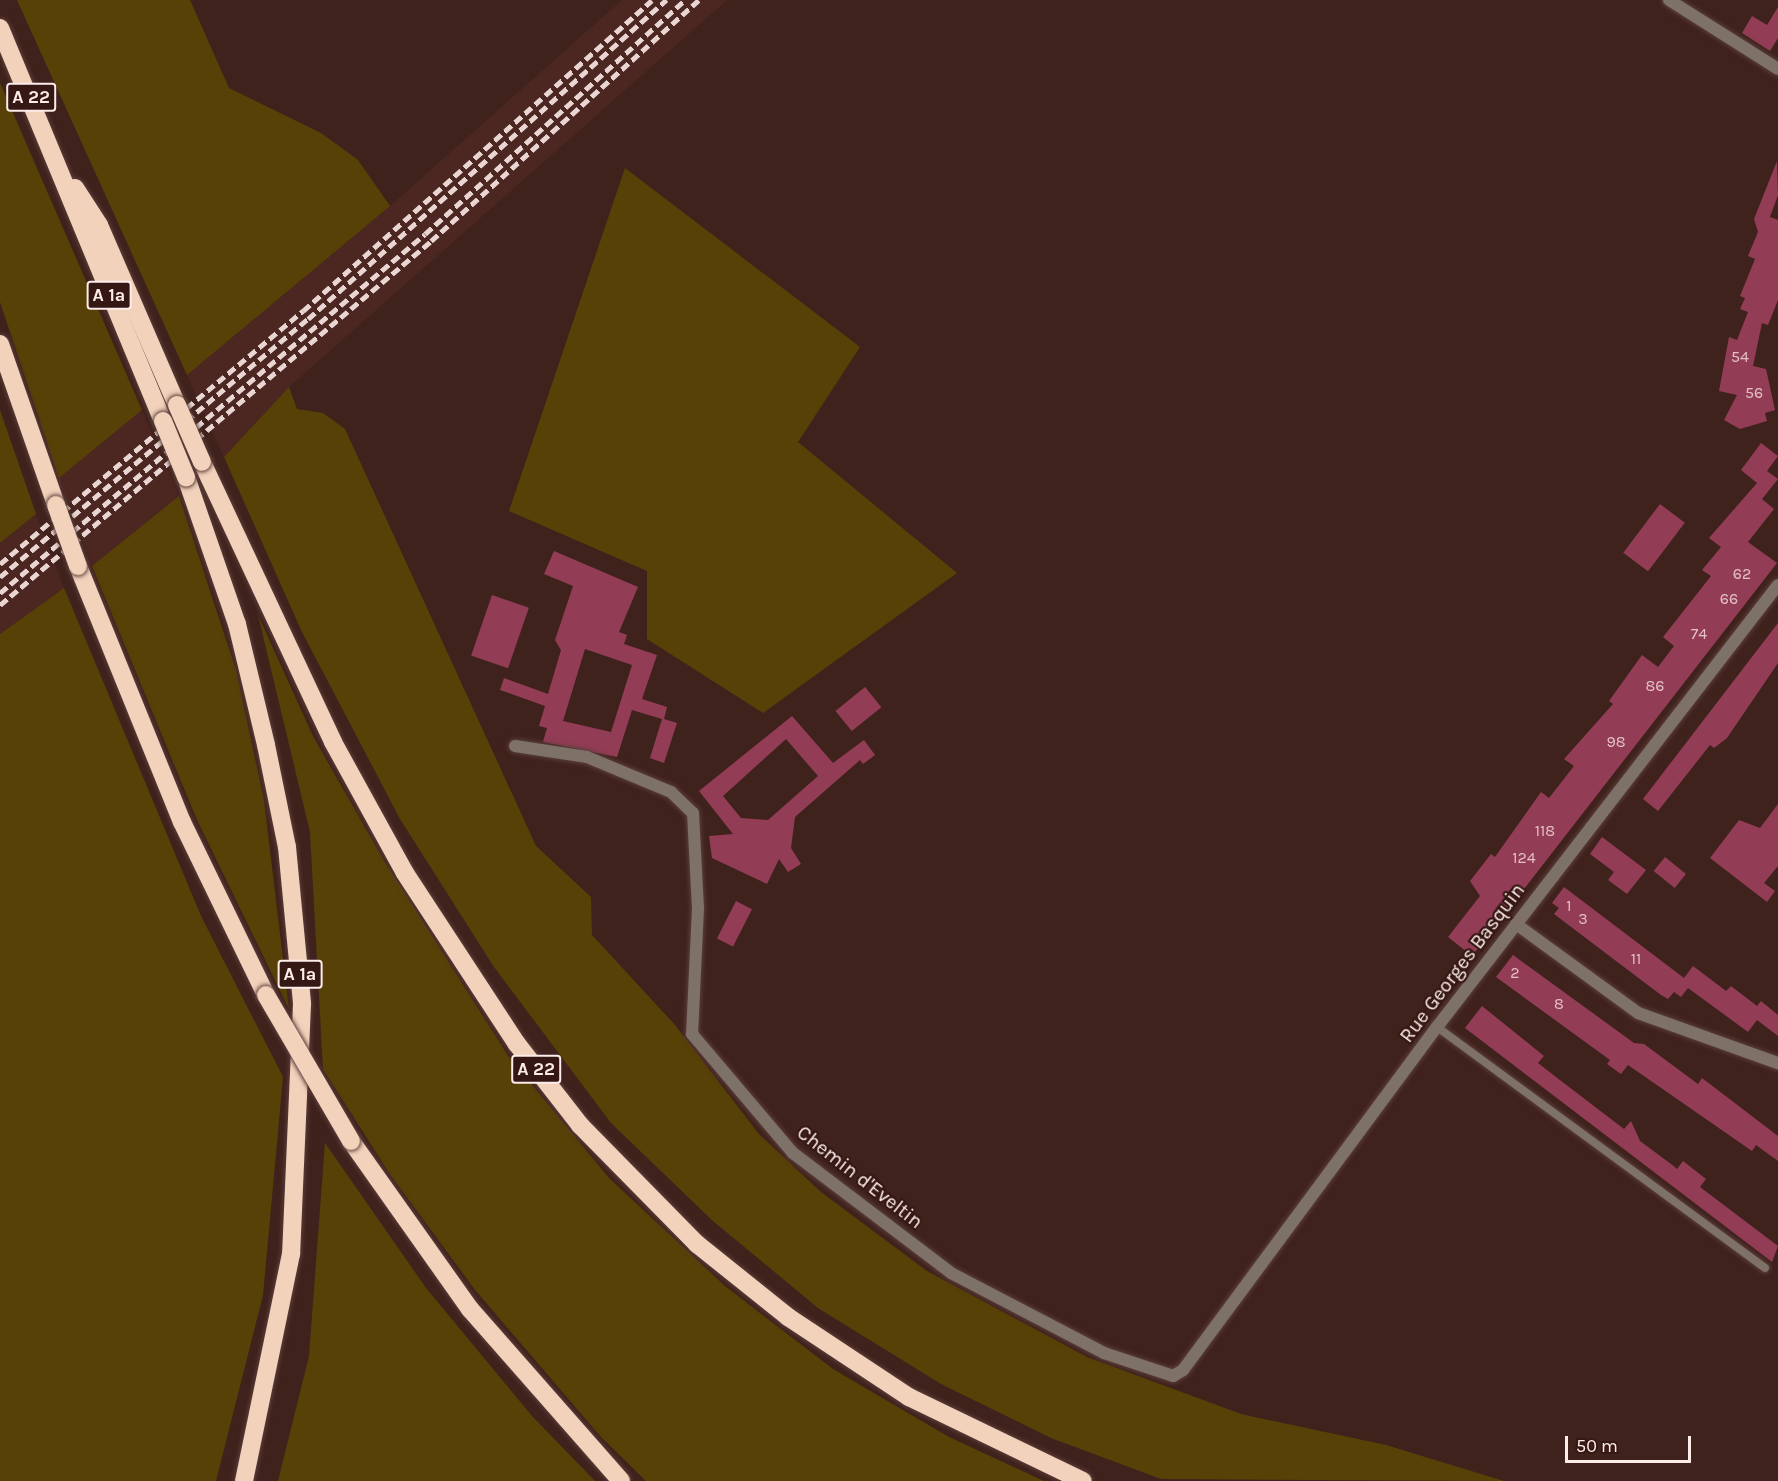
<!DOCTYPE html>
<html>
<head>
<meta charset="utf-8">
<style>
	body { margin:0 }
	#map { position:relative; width:1778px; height:1481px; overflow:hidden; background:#40221d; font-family:Karla,sans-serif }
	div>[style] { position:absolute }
	.built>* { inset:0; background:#4c2620 }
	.green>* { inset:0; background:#574107 }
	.building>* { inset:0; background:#933c56; transform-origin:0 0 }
	.roads { filter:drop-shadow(0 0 2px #5a3e3a) drop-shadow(0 0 2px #5a3e3a) }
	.service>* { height:8px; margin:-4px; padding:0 4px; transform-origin:4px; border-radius:4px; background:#7e7168 }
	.minor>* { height:12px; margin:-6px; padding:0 6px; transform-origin:6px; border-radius:6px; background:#7e7168 }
	.motorway>* { height:18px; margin:-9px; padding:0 9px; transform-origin:9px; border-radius:9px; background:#f2d2bb }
	.rail>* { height:4.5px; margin-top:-2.25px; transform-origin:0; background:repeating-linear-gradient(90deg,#e9d6d3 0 9px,transparent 0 13.5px) }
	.bridges { filter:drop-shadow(0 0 2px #5a3e3a) drop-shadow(0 0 2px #5a3e3a) }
	.motorway-bridge>* { height:18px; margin:-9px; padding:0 9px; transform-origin:9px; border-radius:9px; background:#f2d2bb }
	span { translate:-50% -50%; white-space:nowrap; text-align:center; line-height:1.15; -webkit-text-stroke:4.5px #351813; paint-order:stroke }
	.number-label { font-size:16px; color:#e2c0c4 }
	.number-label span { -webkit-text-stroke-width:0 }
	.shield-label span { padding:2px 4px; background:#351813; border:2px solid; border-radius:4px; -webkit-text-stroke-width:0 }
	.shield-label { font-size:18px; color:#fdece9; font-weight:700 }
	.street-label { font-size:20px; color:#fdece9 }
	.scale { position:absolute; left:1565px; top:1436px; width:126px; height:27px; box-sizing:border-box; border:3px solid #fdece9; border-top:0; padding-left:8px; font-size:18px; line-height:21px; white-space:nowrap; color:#fdece9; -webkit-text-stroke:4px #351813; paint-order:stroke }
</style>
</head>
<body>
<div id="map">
	<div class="built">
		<i style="clip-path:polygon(622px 0,727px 0,289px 387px,224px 457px,187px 375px,390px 206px)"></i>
		<i style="clip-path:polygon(142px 410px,179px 496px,92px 566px,59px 478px)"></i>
		<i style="clip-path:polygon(36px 514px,64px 588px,0 634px,0 543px)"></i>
	</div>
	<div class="green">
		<i style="clip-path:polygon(17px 0,190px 0,229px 88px,321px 133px,358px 160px,390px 206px,187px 375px)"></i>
		<i style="clip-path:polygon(0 83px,142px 410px,59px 478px,0 302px)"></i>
		<i style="clip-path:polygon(625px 168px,860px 347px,798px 442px,957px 573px,763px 713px,647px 639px,647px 571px,509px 511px)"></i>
		<i style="clip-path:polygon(289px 387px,297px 409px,323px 413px,345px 429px,536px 846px,591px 897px,592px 935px,675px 1025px,759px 1134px,821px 1192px,927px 1271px,1087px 1357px,1241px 1414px,1386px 1445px,1504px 1481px,1161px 1479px,1051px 1438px,941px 1384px,818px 1308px,713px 1221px,611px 1123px,494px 967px,400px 819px,302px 632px,224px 457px)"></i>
		<i style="clip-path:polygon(0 410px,36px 514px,0 543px)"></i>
		<i style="clip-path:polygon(179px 496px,236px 670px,264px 800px,289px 1009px,197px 820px,92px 566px)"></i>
		<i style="clip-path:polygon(64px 588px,201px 916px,283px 1077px,263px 1295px,216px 1481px,0 1481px,0 634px)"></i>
		<i style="clip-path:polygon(258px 615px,313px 736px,383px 859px,509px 1057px,609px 1178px,725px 1286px,833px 1369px,949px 1437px,1044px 1481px,646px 1481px,600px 1436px,475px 1290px,389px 1173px,323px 1069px,310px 832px)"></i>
		<i style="clip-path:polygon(325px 1143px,426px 1288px,532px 1416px,595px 1481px,278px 1481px,309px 1356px)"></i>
	</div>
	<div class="building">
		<i style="clip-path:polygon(1778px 7px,1778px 38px,1770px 51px,1742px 33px,1752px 16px,1767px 25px)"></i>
		<i style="clip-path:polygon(1777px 161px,1778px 195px,1770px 217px,1778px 220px,1778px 300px,1768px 325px,1762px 323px,1753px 366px,1766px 369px,1775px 410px,1765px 413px,1767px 421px,1740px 429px,1724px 420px,1737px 395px,1719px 391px,1729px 337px,1737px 340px,1748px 312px,1740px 309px,1745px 298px,1740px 296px,1755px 259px,1748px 256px,1758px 232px,1754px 219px)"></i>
		<i style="clip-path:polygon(1761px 443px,1778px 456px,1767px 471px,1778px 479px,1762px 499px,1774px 509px,1748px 542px,1777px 563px,1472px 956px,1448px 937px,1480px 896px,1470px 881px,1491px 854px,1495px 857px,1541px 792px,1549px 798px,1574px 766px,1564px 759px,1613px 704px,1609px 701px,1642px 655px,1658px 667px,1674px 646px,1663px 637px,1711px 576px,1702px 570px,1721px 547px,1709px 538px,1757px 483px,1741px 470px)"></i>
		<i style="left:1660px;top:504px;width:31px;height:61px;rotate:37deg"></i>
		<i style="clip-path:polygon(evenodd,554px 551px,638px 587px,619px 632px,627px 635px,624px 644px,657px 655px,642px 699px,667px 707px,664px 719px,677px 723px,664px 763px,650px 758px,662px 719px,632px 710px,617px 757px,543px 742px,547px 728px,539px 726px,545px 706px,500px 690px,504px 678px,548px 694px,561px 650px,555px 640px,573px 586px,544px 574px,554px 551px,585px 649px,632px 665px,611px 732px,563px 721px,585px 649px)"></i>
		<i style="left:492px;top:595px;width:39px;height:64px;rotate:19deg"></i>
		<i style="clip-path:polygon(1778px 623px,1778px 663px,1727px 738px,1714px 748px,1710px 745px,1658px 811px,1643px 799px)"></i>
		<i style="left:865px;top:687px;width:26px;height:38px;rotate:51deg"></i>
		<i style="clip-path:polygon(evenodd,792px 716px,833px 763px,864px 740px,875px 755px,863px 764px,860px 760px,795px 817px,791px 848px,801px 864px,788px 872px,779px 859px,767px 884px,712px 858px,709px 836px,733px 834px,699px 791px,792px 716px,786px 739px,818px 776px,768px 820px,741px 818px,723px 796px,786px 739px)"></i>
		<i style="clip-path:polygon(1778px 804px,1778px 866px,1764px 883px,1775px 891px,1767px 902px,1710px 858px,1739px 820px,1760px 828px)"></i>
		<i style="clip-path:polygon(1602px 837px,1646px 870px,1627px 894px,1608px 880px,1614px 872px,1590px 854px)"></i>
		<i style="left:1665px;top:857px;width:27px;height:18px;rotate:39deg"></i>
		<i style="clip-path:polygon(1564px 887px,1684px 978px,1693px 966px,1726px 991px,1731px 986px,1757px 1006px,1761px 1001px,1778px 1015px,1778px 1036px,1757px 1020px,1748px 1032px,1688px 988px,1681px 997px,1674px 992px,1668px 999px,1661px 995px,1554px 914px,1559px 908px,1552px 903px)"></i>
		<i style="left:736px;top:901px;width:18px;height:42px;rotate:27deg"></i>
		<i style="clip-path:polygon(1513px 955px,1634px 1043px,1644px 1044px,1698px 1084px,1702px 1078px,1778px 1136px,1778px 1161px,1756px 1145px,1752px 1151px,1628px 1065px,1621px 1074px,1607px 1064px,1610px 1060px,1496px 977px)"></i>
		<i style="clip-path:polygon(1482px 1006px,1544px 1056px,1538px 1063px,1556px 1077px,1624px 1129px,1631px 1121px,1640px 1141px,1671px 1164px,1677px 1169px,1683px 1161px,1706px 1179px,1700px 1187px,1778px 1246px,1772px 1262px,1465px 1028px)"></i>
	</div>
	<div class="roads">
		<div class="service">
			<i style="left:1437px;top:1027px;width:407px;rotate:36.3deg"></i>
		</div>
		<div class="minor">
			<i style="left:1669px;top:0;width:129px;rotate:32.3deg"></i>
			<i style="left:515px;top:746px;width:73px;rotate:8.7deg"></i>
			<i style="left:587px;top:757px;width:91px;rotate:22.6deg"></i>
			<i style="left:671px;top:792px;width:30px;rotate:44deg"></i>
			<i style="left:693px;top:813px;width:95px;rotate:87deg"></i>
			<i style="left:698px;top:908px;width:126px;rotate:92.7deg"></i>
			<i style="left:692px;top:1034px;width:156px;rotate:49.7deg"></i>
			<i style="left:793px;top:1153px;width:198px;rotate:37.2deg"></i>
			<i style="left:951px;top:1273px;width:173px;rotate:27.6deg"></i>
			<i style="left:1104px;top:1353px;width:73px;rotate:18.4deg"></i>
			<i style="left:1173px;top:1376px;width:12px;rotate:-31deg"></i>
			<i style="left:1183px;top:1370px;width:427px;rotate:-53.5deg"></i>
			<i style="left:1437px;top:1027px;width:558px;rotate:-52.35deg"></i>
			<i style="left:1516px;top:924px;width:151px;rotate:36.1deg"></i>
			<i style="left:1638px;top:1013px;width:149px;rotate:19.7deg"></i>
		</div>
		<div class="motorway">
			<i style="left:0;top:28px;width:425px;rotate:67.5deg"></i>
			<i style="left:75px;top:188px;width:44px;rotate:57deg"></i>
			<i style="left:99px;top:225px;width:196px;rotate:66.6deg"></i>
			<i style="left:0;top:344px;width:170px;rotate:70.8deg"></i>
			<i style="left:202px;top:462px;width:309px;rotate:64.9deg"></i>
			<i style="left:333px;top:742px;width:149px;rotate:61.2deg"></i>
			<i style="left:405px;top:873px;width:204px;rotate:56.8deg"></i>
			<i style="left:517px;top:1044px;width:103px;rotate:52.1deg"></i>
			<i style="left:580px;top:1125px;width:167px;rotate:45.5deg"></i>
			<i style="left:697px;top:1244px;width:117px;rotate:38.7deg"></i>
			<i style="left:788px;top:1317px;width:145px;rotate:33.5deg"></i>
			<i style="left:909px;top:1397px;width:193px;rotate:25.8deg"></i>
			<i style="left:186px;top:477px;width:156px;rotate:70.9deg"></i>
			<i style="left:237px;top:624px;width:124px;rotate:76.5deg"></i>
			<i style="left:266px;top:745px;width:104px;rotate:78.4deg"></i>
			<i style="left:287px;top:847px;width:158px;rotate:84.5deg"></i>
			<i style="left:302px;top:1004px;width:250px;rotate:92.5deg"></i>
			<i style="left:291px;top:1254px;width:232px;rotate:101.7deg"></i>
			<i style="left:78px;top:566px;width:276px;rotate:67.9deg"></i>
			<i style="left:182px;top:822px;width:192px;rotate:64.1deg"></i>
			<i style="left:351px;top:1141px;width:206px;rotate:54.7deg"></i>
			<i style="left:470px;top:1309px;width:229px;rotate:48.7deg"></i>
		</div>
	</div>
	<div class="rail">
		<i style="left:0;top:564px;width:395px;rotate:-39.9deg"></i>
		<i style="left:303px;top:311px;width:467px;rotate:-41.7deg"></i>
		<i style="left:0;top:577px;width:402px;rotate:-40deg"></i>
		<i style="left:308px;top:319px;width:480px;rotate:-41.7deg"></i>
		<i style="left:0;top:593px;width:556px;rotate:-40.19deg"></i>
		<i style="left:425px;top:234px;width:350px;rotate:-42deg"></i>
		<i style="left:0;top:605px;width:564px;rotate:-40.18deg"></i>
		<i style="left:431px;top:241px;width:360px;rotate:-42deg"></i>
	</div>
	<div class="bridges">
		<div class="motorway-bridge">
			<i style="left:177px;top:405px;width:62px;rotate:66.3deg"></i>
			<i style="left:163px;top:421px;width:61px;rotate:67.7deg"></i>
			<i style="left:56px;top:505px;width:65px;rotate:70.2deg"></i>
			<i style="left:266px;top:995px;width:169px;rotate:59.8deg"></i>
		</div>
	</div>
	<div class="number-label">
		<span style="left:1740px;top:357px">54</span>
		<span style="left:1754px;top:393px">56</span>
		<span style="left:1742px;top:574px">62</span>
		<span style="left:1729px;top:599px">66</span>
		<span style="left:1699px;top:634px">74</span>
		<span style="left:1655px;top:686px">86</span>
		<span style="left:1616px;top:742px">98</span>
		<span style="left:1545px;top:831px">118</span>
		<span style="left:1524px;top:858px">124</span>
		<span style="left:1569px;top:906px">1</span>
		<span style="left:1583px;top:919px">3</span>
		<span style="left:1636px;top:959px">11</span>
		<span style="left:1515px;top:973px">2</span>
		<span style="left:1559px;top:1004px">8</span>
	</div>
	<div class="shield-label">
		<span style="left:31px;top:97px">A 22</span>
		<span style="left:109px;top:295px">A 1a</span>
		<span style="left:300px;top:974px">A 1a</span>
		<span style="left:536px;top:1069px">A 22</span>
	</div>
	<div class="street-label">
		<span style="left:1462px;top:963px;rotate:-53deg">Rue Georges Basquin</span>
		<span style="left:860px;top:1177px;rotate:38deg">Chemin d'Eveltin</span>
	</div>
	<div class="scale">50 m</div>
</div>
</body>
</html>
